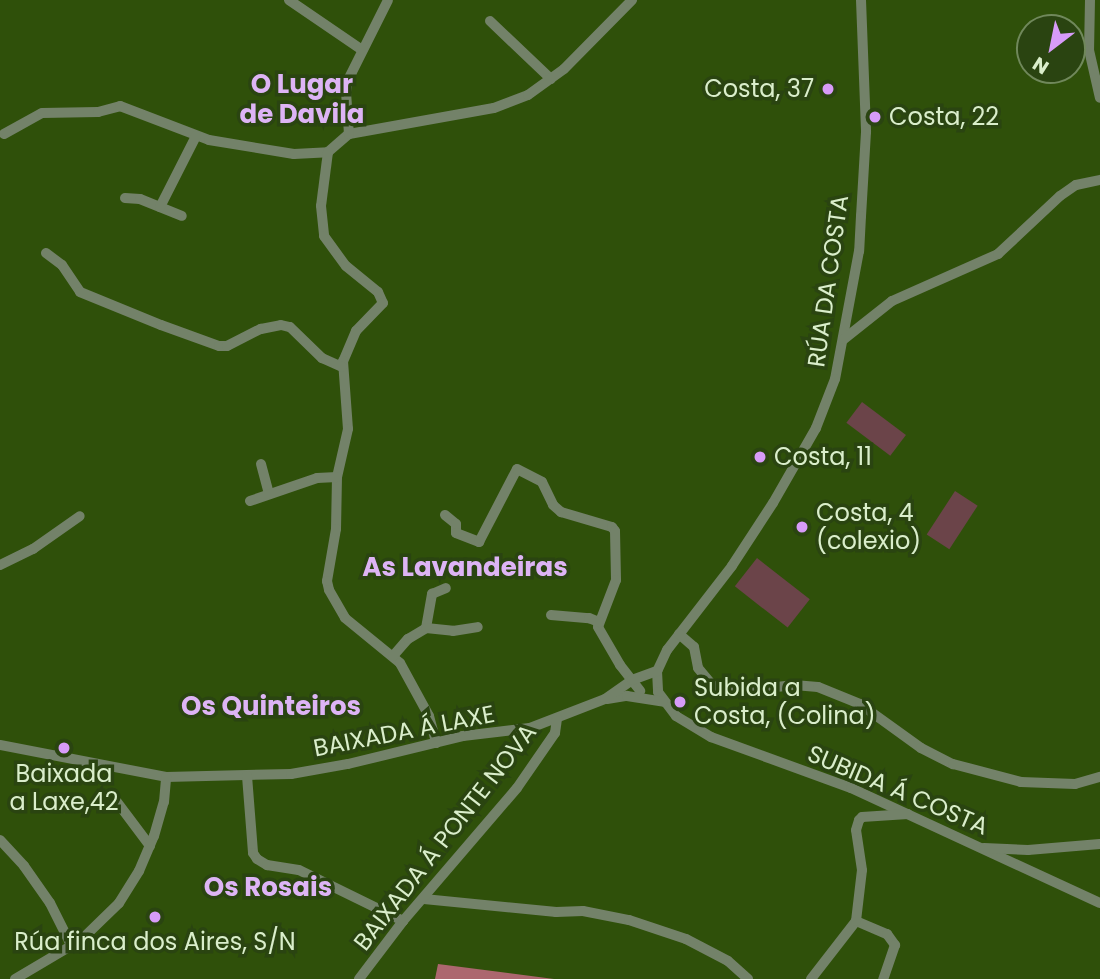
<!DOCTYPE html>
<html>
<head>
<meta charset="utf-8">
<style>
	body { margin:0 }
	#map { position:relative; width:1100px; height:979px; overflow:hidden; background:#2f500a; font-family:Poppins,sans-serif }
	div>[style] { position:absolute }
	.green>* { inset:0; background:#6b4449; transform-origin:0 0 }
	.forest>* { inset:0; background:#ac676f }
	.minor>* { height:10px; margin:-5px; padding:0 5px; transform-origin:5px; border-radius:5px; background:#738269 }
	.dots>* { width:19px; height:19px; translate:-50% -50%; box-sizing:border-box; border:4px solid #2a4411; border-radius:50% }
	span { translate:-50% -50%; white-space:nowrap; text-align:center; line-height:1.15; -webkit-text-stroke:7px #2a4411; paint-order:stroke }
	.poi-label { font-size:24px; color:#daeecb }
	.right { translate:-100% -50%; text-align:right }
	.left { translate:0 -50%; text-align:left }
	.street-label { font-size:24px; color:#daeecb }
	.neighbourhood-label { font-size:26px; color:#ddb4f5; font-weight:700 }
	.north { position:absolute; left:1016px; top:14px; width:70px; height:70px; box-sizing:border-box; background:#2a4411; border:2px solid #70885b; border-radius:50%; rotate:212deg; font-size:19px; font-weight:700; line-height:28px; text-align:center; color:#daeecb }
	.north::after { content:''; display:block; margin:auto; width:24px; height:32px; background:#d79bf9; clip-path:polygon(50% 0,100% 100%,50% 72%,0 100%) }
</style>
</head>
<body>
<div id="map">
	<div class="green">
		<i style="left:862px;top:402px;width:55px;height:26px;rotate:37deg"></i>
		<i style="left:955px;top:491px;width:27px;height:52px;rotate:33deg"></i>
		<i style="left:757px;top:558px;width:67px;height:36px;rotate:38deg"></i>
	</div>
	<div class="forest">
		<i style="clip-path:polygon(438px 964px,554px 979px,435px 979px)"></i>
	</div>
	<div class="minor">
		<i style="left:289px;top:0;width:88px;rotate:34.4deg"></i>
		<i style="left:861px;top:0;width:132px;rotate:87.8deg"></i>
		<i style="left:866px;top:132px;width:84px;rotate:93.4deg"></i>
		<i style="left:861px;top:216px;width:35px;rotate:93deg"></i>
		<i style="left:859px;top:251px;width:130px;rotate:100.6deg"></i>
		<i style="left:835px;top:379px;width:53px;rotate:111.2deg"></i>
		<i style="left:816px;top:428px;width:86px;rotate:119.8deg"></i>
		<i style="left:773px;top:503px;width:75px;rotate:123.1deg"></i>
		<i style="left:732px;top:566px;width:106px;rotate:127.7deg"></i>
		<i style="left:667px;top:650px;width:23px;rotate:115deg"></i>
		<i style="left:657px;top:671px;width:21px;rotate:87deg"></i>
		<i style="left:658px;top:692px;width:30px;rotate:53deg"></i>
		<i style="left:676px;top:716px;width:41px;rotate:31deg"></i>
		<i style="left:711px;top:737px;width:149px;rotate:20deg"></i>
		<i style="left:851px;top:788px;width:274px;rotate:24.8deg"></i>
		<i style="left:1090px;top:0;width:50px;rotate:91.1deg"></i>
		<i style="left:1089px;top:50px;width:49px;rotate:77.1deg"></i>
		<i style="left:490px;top:21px;width:84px;rotate:43.6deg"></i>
		<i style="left:4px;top:134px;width:43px;rotate:-28.9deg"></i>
		<i style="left:42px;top:113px;width:56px;rotate:-1deg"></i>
		<i style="left:98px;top:112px;width:23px;rotate:-15deg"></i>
		<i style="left:120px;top:106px;width:95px;rotate:20.9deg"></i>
		<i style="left:209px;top:140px;width:86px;rotate:9.4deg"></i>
		<i style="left:294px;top:154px;width:34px;rotate:-3deg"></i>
		<i style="left:328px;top:152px;width:28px;rotate:-41deg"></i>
		<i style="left:349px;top:134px;width:147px;rotate:-10.2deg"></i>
		<i style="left:494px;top:108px;width:36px;rotate:-21deg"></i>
		<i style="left:528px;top:95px;width:44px;rotate:-35.8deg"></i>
		<i style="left:564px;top:69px;width:97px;rotate:-45.4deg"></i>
		<i style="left:349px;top:134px;width:42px;rotate:-94.1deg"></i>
		<i style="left:346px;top:92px;width:12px;rotate:-81deg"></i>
		<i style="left:348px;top:80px;width:89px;rotate:-63.4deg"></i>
		<i style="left:328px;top:152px;width:54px;rotate:97.4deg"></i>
		<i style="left:321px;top:206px;width:30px;rotate:84deg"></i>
		<i style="left:324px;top:236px;width:37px;rotate:54deg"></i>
		<i style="left:346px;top:266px;width:41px;rotate:39.1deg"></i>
		<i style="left:378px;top:292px;width:12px;rotate:66deg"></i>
		<i style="left:383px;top:303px;width:39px;rotate:134deg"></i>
		<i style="left:356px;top:331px;width:33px;rotate:113deg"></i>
		<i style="left:343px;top:361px;width:68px;rotate:85.8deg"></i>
		<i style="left:348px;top:429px;width:49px;rotate:102.9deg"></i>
		<i style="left:337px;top:477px;width:52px;rotate:91.1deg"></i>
		<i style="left:336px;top:529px;width:53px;rotate:99.8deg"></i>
		<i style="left:327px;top:581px;width:9px;rotate:77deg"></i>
		<i style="left:329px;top:590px;width:32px;rotate:60deg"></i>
		<i style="left:345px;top:618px;width:71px;rotate:39.3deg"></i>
		<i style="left:400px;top:663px;width:60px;rotate:61.3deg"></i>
		<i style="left:429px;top:716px;width:28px;rotate:75deg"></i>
		<i style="left:125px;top:198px;width:15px;rotate:4deg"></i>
		<i style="left:140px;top:199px;width:45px;rotate:22deg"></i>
		<i style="left:160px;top:207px;width:80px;rotate:-63.1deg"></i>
		<i style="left:46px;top:253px;width:20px;rotate:37deg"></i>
		<i style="left:62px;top:265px;width:32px;rotate:56deg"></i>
		<i style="left:80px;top:292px;width:87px;rotate:22.2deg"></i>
		<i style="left:161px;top:325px;width:62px;rotate:19.9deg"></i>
		<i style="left:219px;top:346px;width:8px"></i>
		<i style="left:227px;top:346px;width:38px;rotate:-27deg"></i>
		<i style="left:261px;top:329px;width:20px;rotate:-11deg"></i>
		<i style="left:281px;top:325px;width:9px;rotate:13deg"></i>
		<i style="left:290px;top:327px;width:45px;rotate:44.1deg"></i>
		<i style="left:322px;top:358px;width:22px;rotate:24deg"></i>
		<i style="left:844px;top:339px;width:61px;rotate:-38.4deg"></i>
		<i style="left:892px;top:301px;width:116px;rotate:-23.9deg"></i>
		<i style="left:998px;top:254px;width:85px;rotate:-43.1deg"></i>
		<i style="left:1060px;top:196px;width:19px;rotate:-35deg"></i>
		<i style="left:1076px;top:185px;width:25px;rotate:-12deg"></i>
		<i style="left:261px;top:464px;width:31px;rotate:75deg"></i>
		<i style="left:250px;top:501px;width:71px;rotate:-18.9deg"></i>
		<i style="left:317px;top:478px;width:20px;rotate:-3deg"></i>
		<i style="left:445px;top:515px;width:14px;rotate:39deg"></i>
		<i style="left:456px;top:524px;width:9px;rotate:90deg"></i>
		<i style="left:456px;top:533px;width:25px;rotate:21deg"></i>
		<i style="left:479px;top:542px;width:82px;rotate:-62.5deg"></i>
		<i style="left:517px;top:469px;width:28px;rotate:27deg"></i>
		<i style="left:542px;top:482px;width:25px;rotate:64deg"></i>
		<i style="left:553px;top:505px;width:11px;rotate:41deg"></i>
		<i style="left:561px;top:512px;width:53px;rotate:16.4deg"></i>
		<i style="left:612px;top:527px;width:5px;rotate:53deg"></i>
		<i style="left:615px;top:531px;width:49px;rotate:88.8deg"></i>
		<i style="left:616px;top:580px;width:50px;rotate:111deg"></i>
		<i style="left:598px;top:627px;width:44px;rotate:59.9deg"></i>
		<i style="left:620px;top:665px;width:33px;rotate:52deg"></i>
		<i style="left:0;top:565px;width:37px;rotate:-26deg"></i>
		<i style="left:33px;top:549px;width:57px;rotate:-35.1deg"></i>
		<i style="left:551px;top:615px;width:38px;rotate:5deg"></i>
		<i style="left:589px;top:618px;width:11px;rotate:22deg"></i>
		<i style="left:426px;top:628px;width:35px;rotate:-80deg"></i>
		<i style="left:432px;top:594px;width:15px;rotate:-23deg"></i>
		<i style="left:679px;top:634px;width:20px;rotate:41deg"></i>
		<i style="left:694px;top:647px;width:21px;rotate:79deg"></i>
		<i style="left:698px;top:668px;width:25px;rotate:50deg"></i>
		<i style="left:714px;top:687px;width:12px;rotate:31deg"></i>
		<i style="left:724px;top:693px;width:70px;rotate:-6.5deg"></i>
		<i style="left:794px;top:685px;width:24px;rotate:5deg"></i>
		<i style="left:818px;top:687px;width:45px;rotate:22deg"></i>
		<i style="left:860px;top:704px;width:75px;rotate:35.8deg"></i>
		<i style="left:921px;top:748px;width:36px;rotate:27deg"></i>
		<i style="left:953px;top:764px;width:70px;rotate:14.8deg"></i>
		<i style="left:1021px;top:782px;width:54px;rotate:2.1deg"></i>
		<i style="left:1075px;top:784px;width:26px;rotate:-16deg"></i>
		<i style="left:393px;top:656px;width:23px;rotate:-49deg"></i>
		<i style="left:408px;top:639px;width:21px;rotate:-31deg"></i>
		<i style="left:426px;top:628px;width:27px;rotate:6deg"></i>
		<i style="left:453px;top:631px;width:25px;rotate:-9deg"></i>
		<i style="left:607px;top:699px;width:20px;rotate:-9deg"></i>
		<i style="left:627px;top:696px;width:36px;rotate:9deg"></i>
		<i style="left:0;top:745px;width:169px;rotate:10.9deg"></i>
		<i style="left:166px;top:777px;width:125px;rotate:-1.4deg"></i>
		<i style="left:291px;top:774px;width:58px;rotate:-10deg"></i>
		<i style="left:348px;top:764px;width:118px;rotate:-13.7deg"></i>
		<i style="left:463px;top:736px;width:67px;rotate:-6.8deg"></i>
		<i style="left:530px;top:728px;width:80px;rotate:-21.1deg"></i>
		<i style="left:605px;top:699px;width:33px;rotate:-35deg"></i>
		<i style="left:632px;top:680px;width:27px;rotate:-20deg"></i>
		<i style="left:247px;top:776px;width:77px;rotate:85.5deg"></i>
		<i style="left:253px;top:853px;width:7px;rotate:56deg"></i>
		<i style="left:257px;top:859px;width:12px;rotate:31deg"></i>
		<i style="left:267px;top:865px;width:32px;rotate:9deg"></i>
		<i style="left:299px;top:870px;width:116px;rotate:26.1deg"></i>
		<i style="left:117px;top:802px;width:55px;rotate:53.1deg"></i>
		<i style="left:0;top:840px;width:35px;rotate:47deg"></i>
		<i style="left:24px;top:866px;width:45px;rotate:54.9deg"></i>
		<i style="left:50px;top:903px;width:49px;rotate:63.4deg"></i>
		<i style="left:984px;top:848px;width:44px;rotate:2.6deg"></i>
		<i style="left:1028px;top:850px;width:72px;rotate:-4.8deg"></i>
		<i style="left:424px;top:899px;width:133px;rotate:5.6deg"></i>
		<i style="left:556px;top:912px;width:27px;rotate:-2deg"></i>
		<i style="left:583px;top:911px;width:47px;rotate:11.1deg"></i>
		<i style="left:629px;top:920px;width:60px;rotate:18.4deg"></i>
		<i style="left:686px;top:939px;width:47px;rotate:27.6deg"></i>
		<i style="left:728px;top:961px;width:27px;rotate:42deg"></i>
		<i style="left:856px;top:921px;width:34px;rotate:23deg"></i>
		<i style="left:887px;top:934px;width:14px;rotate:54deg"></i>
		<i style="left:895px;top:945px;width:36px;rotate:109deg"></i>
		<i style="left:15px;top:979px;width:77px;rotate:-30.6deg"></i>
		<i style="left:81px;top:940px;width:53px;rotate:-44.2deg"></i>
		<i style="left:119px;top:903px;width:38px;rotate:-58deg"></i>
		<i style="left:139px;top:871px;width:38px;rotate:-67deg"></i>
		<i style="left:154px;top:836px;width:35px;rotate:-74deg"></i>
		<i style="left:164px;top:802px;width:25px;rotate:-85deg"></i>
		<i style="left:359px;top:979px;width:73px;rotate:-52.8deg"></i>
		<i style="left:403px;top:921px;width:175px;rotate:-49.4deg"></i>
		<i style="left:517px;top:788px;width:67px;rotate:-55.4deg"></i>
		<i style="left:555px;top:733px;width:15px;rotate:-82deg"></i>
		<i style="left:811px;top:979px;width:73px;rotate:-52.2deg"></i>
		<i style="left:856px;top:921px;width:51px;rotate:-83.3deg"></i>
		<i style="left:862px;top:870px;width:40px;rotate:-98.5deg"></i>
		<i style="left:856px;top:830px;width:10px;rotate:-73deg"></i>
		<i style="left:859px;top:820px;width:4px;rotate:-45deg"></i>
		<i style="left:862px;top:817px;width:46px;rotate:-3.7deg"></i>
	</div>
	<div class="dots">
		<i style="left:828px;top:89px;background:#d79bf9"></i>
		<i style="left:875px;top:117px;background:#d79bf9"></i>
		<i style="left:760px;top:457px;background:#d79bf9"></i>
		<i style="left:802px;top:527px;background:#d79bf9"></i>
		<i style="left:680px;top:702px;background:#d79bf9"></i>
		<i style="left:64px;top:748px;background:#d79bf9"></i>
		<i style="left:155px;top:917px;background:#d79bf9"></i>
	</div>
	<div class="poi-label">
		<span class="right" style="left:814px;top:89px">Costa, 37</span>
		<span class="left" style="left:889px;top:117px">Costa, 22</span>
		<span class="left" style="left:774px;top:457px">Costa, 11</span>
		<span class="left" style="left:816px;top:527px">Costa, 4<br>(colexio)</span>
		<span class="left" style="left:694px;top:702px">Subida a<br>Costa, (Colina)</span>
		<span style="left:64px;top:788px">Baixada<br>a Laxe,42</span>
		<span style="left:155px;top:942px">Rúa finca dos Aires, S/N</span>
	</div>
	<div class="street-label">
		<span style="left:828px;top:281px;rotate:-82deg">RÚA DA COSTA</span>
		<span style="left:404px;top:731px;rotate:-11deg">BAIXADA Á LAXE</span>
		<span style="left:898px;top:790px;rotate:23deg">SUBIDA Á COSTA</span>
		<span style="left:445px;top:837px;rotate:-52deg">BAIXADA Á PONTE NOVA</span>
	</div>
	<div class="neighbourhood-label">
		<span style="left:302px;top:100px">O Lugar<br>de Davila</span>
		<span style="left:465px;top:568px">As Lavandeiras</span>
		<span style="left:271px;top:707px">Os Quinteiros</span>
		<span style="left:268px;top:888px">Os Rosais</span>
	</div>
	<div class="north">N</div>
</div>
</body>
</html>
